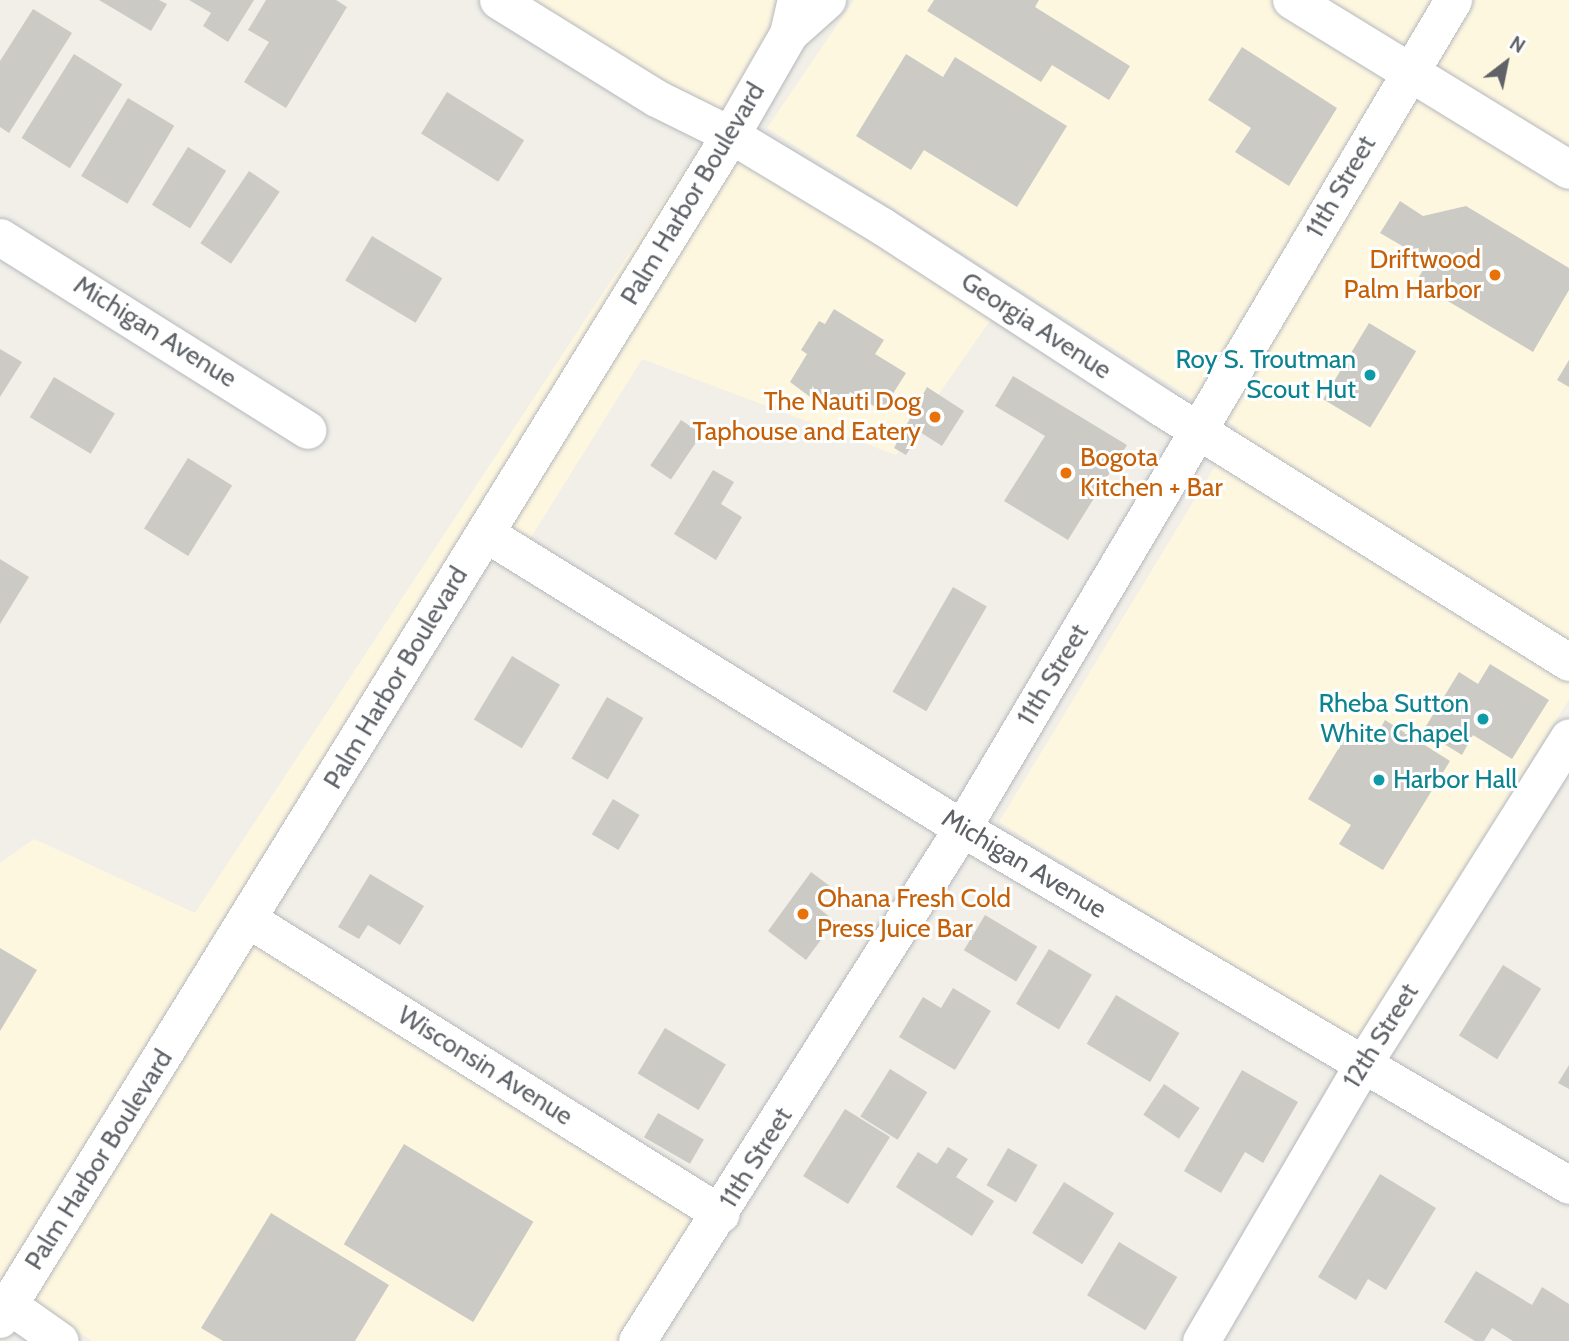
<!DOCTYPE html>
<html>
<head>
<meta charset="utf-8">
<style>
	body { margin:0 }
	#map { position:relative; width:1569px; height:1341px; overflow:hidden; background:#f1efe8; font-family:Cabin,sans-serif }
	div>[style] { position:absolute }
	.commercial>* { inset:0; background:#fef7e0 }
	.building>* { inset:0; background:#cccac5; transform-origin:0 0 }
	.roads { filter:drop-shadow(0 0 2px #b5b8bc) drop-shadow(0 0 2px #b5b8bc) }
	.street>* { height:37px; margin:-18.5px; padding:0 18.5px; transform-origin:18.5px; border-radius:18.5px; background:#fff }
	.secondary>* { height:38px; margin:-19px; padding:0 19px; transform-origin:19px; border-radius:19px; background:#fff }
	.dots>* { width:19px; height:19px; translate:-50% -50%; box-sizing:border-box; border:4px solid #fff; border-radius:50% }
	span { translate:-50% -50%; white-space:nowrap; text-align:center; line-height:1.15; -webkit-text-stroke:6px #fff; paint-order:stroke }
	.street-label { font-size:26px; color:#5f6368 }
	.food-label { font-size:26px; color:#c56008 }
	.right { translate:-100% -50%; text-align:right }
	.left { translate:0 -50%; text-align:left }
	.culture-label { font-size:26px; color:#0d838f }
	.north { position:absolute; left:1471px; top:28px; width:70px; height:70px; -webkit-text-stroke:5px #fff; paint-order:stroke; rotate:32deg; font-size:19px; font-weight:700; line-height:28px; text-align:center; color:#5f6368 }
	.north::after { content:''; display:block; margin:auto; width:24px; height:32px; background:#5f6368; clip-path:polygon(50% 0,100% 100%,50% 72%,0 100%) }
</style>
</head>
<body>
<div id="map">
	<div class="commercial">
		<i style="clip-path:polygon(531px 0,781px 0,775px 25px,767px 32px,770px 36px,726px 113px,664px 83px)"></i>
		<i style="clip-path:polygon(854px 0,1569px 0,1569px 699px,1360px 1043px,999px 822px,1238px 428px,767px 128px)"></i>
		<i style="clip-path:polygon(703px 141px,707px 143px,0 1288px,0 863px,34px 839px,195px 913px)"></i>
		<i style="clip-path:polygon(735px 158px,992px 318px,896px 455px,642px 359px,530px 539px,508px 526px)"></i>
		<i style="clip-path:polygon(252px 943px,698px 1220px,618px 1341px,92px 1341px,31px 1299px)"></i>
	</div>
	<div class="building">
		<i style="clip-path:polygon(99px 0,159px 0,167px 4px,151px 31px)"></i>
		<i style="clip-path:polygon(189px 0,254px 0,228px 42px,203px 26px,211px 13px)"></i>
		<i style="clip-path:polygon(266px 0,336px 0,347px 7px,286px 108px,244px 82px,269px 42px,248px 30px)"></i>
		<i style="clip-path:polygon(934px 0,1039px 0,1035px 7px,1130px 66px,1109px 100px,1052px 65px,1041px 82px,927px 11px)"></i>
		<i style="clip-path:polygon(33px 9px,72px 33px,9px 133px,0 127px,0 61px)"></i>
		<i style="clip-path:polygon(1242px 47px,1337px 108px,1289px 186px,1235px 152px,1251px 128px,1208px 100px)"></i>
		<i style="left:74px;top:54px;width:57px;height:99px;rotate:32deg"></i>
		<i style="clip-path:polygon(906px 54px,943px 77px,955px 57px,1067px 126px,1017px 207px,924px 150px,911px 170px,856px 136px)"></i>
		<i style="left:447px;top:92px;width:91px;height:49px;rotate:32deg"></i>
		<i style="left:128px;top:98px;width:54px;height:91px;rotate:31deg"></i>
		<i style="left:188px;top:147px;width:45px;height:68px;rotate:32deg"></i>
		<i style="left:249px;top:171px;width:37px;height:87px;rotate:34deg"></i>
		<i style="clip-path:polygon(1400px 201px,1423px 216px,1466px 206px,1569px 268px,1569px 290px,1533px 352px,1416px 282px,1428px 261px,1380px 233px)"></i>
		<i style="left:372px;top:236px;width:82px;height:52px;rotate:31deg"></i>
		<i style="clip-path:polygon(834px 309px,884px 340px,875px 354px,906px 373px,882px 411px,850px 392px,840px 410px,833px 405px,829px 411px,790px 382px,807px 354px,801px 350px,819px 321px,825px 324px)"></i>
		<i style="left:1369px;top:323px;width:55px;height:89px;rotate:31deg"></i>
		<i style="clip-path:polygon(0 349px,22px 362px,0 397px)"></i>
		<i style="clip-path:polygon(1569px 360px,1569px 387px,1557px 380px)"></i>
		<i style="clip-path:polygon(1013px 376px,1127px 445px,1068px 540px,1004px 501px,1045px 436px,995px 406px)"></i>
		<i style="left:54px;top:377px;width:71px;height:47px;rotate:31deg"></i>
		<i style="clip-path:polygon(927px 387px,964px 411px,942px 446px,920px 432px,906px 455px,894px 448px)"></i>
		<i style="left:681px;top:420px;width:25px;height:55px;rotate:34deg"></i>
		<i style="left:188px;top:458px;width:52px;height:83px;rotate:32deg"></i>
		<i style="clip-path:polygon(713px 470px,734px 482px,721px 504px,742px 517px,716px 560px,674px 534px)"></i>
		<i style="clip-path:polygon(0 559px,29px 577px,0 624px)"></i>
		<i style="left:953px;top:587px;width:39px;height:121px;rotate:30deg"></i>
		<i style="left:512px;top:656px;width:56px;height:74px;rotate:31deg"></i>
		<i style="clip-path:polygon(1490px 664px,1549px 700px,1512px 759px,1473px 735px,1462px 755px,1423px 731px,1459px 672px,1478px 684px)"></i>
		<i style="left:607px;top:697px;width:42px;height:71px;rotate:30deg"></i>
		<i style="clip-path:polygon(1385px 720px,1450px 761px,1383px 870px,1339px 844px,1351px 825px,1308px 799px,1352px 726px,1374px 740px)"></i>
		<i style="left:613px;top:799px;width:31px;height:41px;rotate:31deg"></i>
		<i style="clip-path:polygon(811px 872px,831px 887px,816px 906px,835px 921px,806px 960px,768px 931px)"></i>
		<i style="clip-path:polygon(370px 874px,424px 906px,400px 945px,368px 925px,359px 939px,338px 927px)"></i>
		<i style="left:985px;top:915px;width:61px;height:41px;rotate:31deg"></i>
		<i style="clip-path:polygon(0 948px,37px 970px,0 1031px)"></i>
		<i style="left:1049px;top:949px;width:50px;height:64px;rotate:31deg"></i>
		<i style="left:1503px;top:965px;width:45px;height:83px;rotate:32deg"></i>
		<i style="clip-path:polygon(953px 988px,991px 1011px,955px 1070px,899px 1037px,923px 997px,941px 1008px)"></i>
		<i style="left:1116px;top:995px;width:74px;height:57px;rotate:31deg"></i>
		<i style="left:665px;top:1028px;width:71px;height:53px;rotate:31deg"></i>
		<i style="clip-path:polygon(1569px 1065px,1569px 1089px,1558px 1083px)"></i>
		<i style="left:890px;top:1069px;width:44px;height:56px;rotate:32deg"></i>
		<i style="clip-path:polygon(1242px 1070px,1298px 1102px,1263px 1163px,1245px 1152px,1221px 1193px,1184px 1171px)"></i>
		<i style="left:1164px;top:1084px;width:43px;height:37px;rotate:34deg"></i>
		<i style="left:845px;top:1109px;width:53px;height:79px;rotate:32deg"></i>
		<i style="left:658px;top:1113px;width:53px;height:28px;rotate:30deg"></i>
		<i style="left:404px;top:1144px;width:151px;height:117px;rotate:31deg"></i>
		<i style="clip-path:polygon(948px 1147px,968px 1159px,956px 1177px,994px 1201px,972px 1236px,896px 1187px,918px 1152px,937px 1164px)"></i>
		<i style="left:1008px;top:1148px;width:34px;height:43px;rotate:30deg"></i>
		<i style="clip-path:polygon(1380px 1174px,1436px 1208px,1386px 1290px,1368px 1279px,1356px 1300px,1318px 1277px)"></i>
		<i style="left:1064px;top:1182px;width:59px;height:60px;rotate:32deg"></i>
		<i style="clip-path:polygon(271px 1213px,389px 1285px,355px 1341px,223px 1341px,201px 1328px)"></i>
		<i style="left:1119px;top:1242px;width:68px;height:62px;rotate:31deg"></i>
		<i style="clip-path:polygon(1476px 1271px,1532px 1305px,1542px 1287px,1569px 1304px,1569px 1341px,1513px 1341px,1492px 1328px,1484px 1341px,1475px 1341px,1444px 1322px)"></i>
	</div>
	<div class="roads">
		<div class="street">
			<i style="left:498px;top:0;width:186px;rotate:31.8deg"></i>
			<i style="left:656px;top:98px;width:84px;rotate:26.3deg"></i>
			<i style="left:731px;top:135px;width:176px;rotate:31.1deg"></i>
			<i style="left:882px;top:226px;width:330px;rotate:33deg"></i>
			<i style="left:1159px;top:406px;width:483px;rotate:32deg"></i>
			<i style="left:0;top:237px;width:363px;rotate:32.1deg"></i>
			<i style="left:485px;top:533px;width:561px;rotate:31.73deg"></i>
			<i style="left:962px;top:828px;width:704px;rotate:30.46deg"></i>
			<i style="left:248px;top:919px;width:557px;rotate:31.95deg"></i>
			<i style="left:9px;top:1305px;width:62px;rotate:35.2deg"></i>
			<i style="left:637px;top:1341px;width:607px;rotate:-57.64deg"></i>
			<i style="left:962px;top:828px;width:963px;rotate:-59.33deg"></i>
			<i style="left:1201px;top:1341px;width:321px;rotate:-59.7deg"></i>
			<i style="left:1363px;top:1064px;width:386px;rotate:-57.8deg"></i>
		</div>
		<div class="secondary">
			<i style="left:1292px;top:0;width:325px;rotate:31.5deg"></i>
			<i style="left:789px;top:34px;width:51px;rotate:-41.8deg"></i>
			<i style="left:0;top:1319px;width:1391px;rotate:-58.31deg"></i>
			<i style="left:731px;top:135px;width:116px;rotate:-60.1deg"></i>
			<i style="left:789px;top:34px;width:35px;rotate:-77deg"></i>
		</div>
	</div>
	<div class="dots">
		<i style="left:1495px;top:275px;background:#e8710a"></i>
		<i style="left:1370px;top:375px;background:#0f9aa8"></i>
		<i style="left:935px;top:417px;background:#e8710a"></i>
		<i style="left:1066px;top:473px;background:#e8710a"></i>
		<i style="left:1483px;top:719px;background:#0f9aa8"></i>
		<i style="left:1379px;top:780px;background:#0f9aa8"></i>
		<i style="left:803px;top:914px;background:#e8710a"></i>
	</div>
	<div class="street-label">
		<span style="left:1341px;top:187px;rotate:-60deg">11th Street</span>
		<span style="left:693px;top:194px;rotate:-59deg">Palm Harbor Boulevard</span>
		<span style="left:1036px;top:326px;rotate:33deg">Georgia Avenue</span>
		<span style="left:155px;top:332px;rotate:32deg">Michigan Avenue</span>
		<span style="left:1053px;top:675px;rotate:-59deg">11th Street</span>
		<span style="left:396px;top:678px;rotate:-59deg">Palm Harbor Boulevard</span>
		<span style="left:1024px;top:864px;rotate:31deg">Michigan Avenue</span>
		<span style="left:1381px;top:1036px;rotate:-58deg">12th Street</span>
		<span style="left:485px;top:1066px;rotate:32deg">Wisconsin Avenue</span>
		<span style="left:756px;top:1158px;rotate:-58deg">11th Street</span>
		<span style="left:99px;top:1160px;rotate:-58deg">Palm Harbor Boulevard</span>
	</div>
	<div class="food-label">
		<span class="right" style="left:1481px;top:275px">Driftwood<br>Palm Harbor</span>
		<span class="right" style="left:921px;top:417px">The Nauti Dog<br>Taphouse and Eatery</span>
		<span class="left" style="left:1080px;top:473px">Bogota<br>Kitchen + Bar</span>
		<span class="left" style="left:817px;top:914px">Ohana Fresh Cold<br>Press Juice Bar</span>
	</div>
	<div class="culture-label">
		<span class="right" style="left:1356px;top:375px">Roy S. Troutman<br>Scout Hut</span>
		<span class="right" style="left:1469px;top:719px">Rheba Sutton<br>White Chapel</span>
		<span class="left" style="left:1393px;top:780px">Harbor Hall</span>
	</div>
	<div class="north">N</div>
</div>
</body>
</html>
